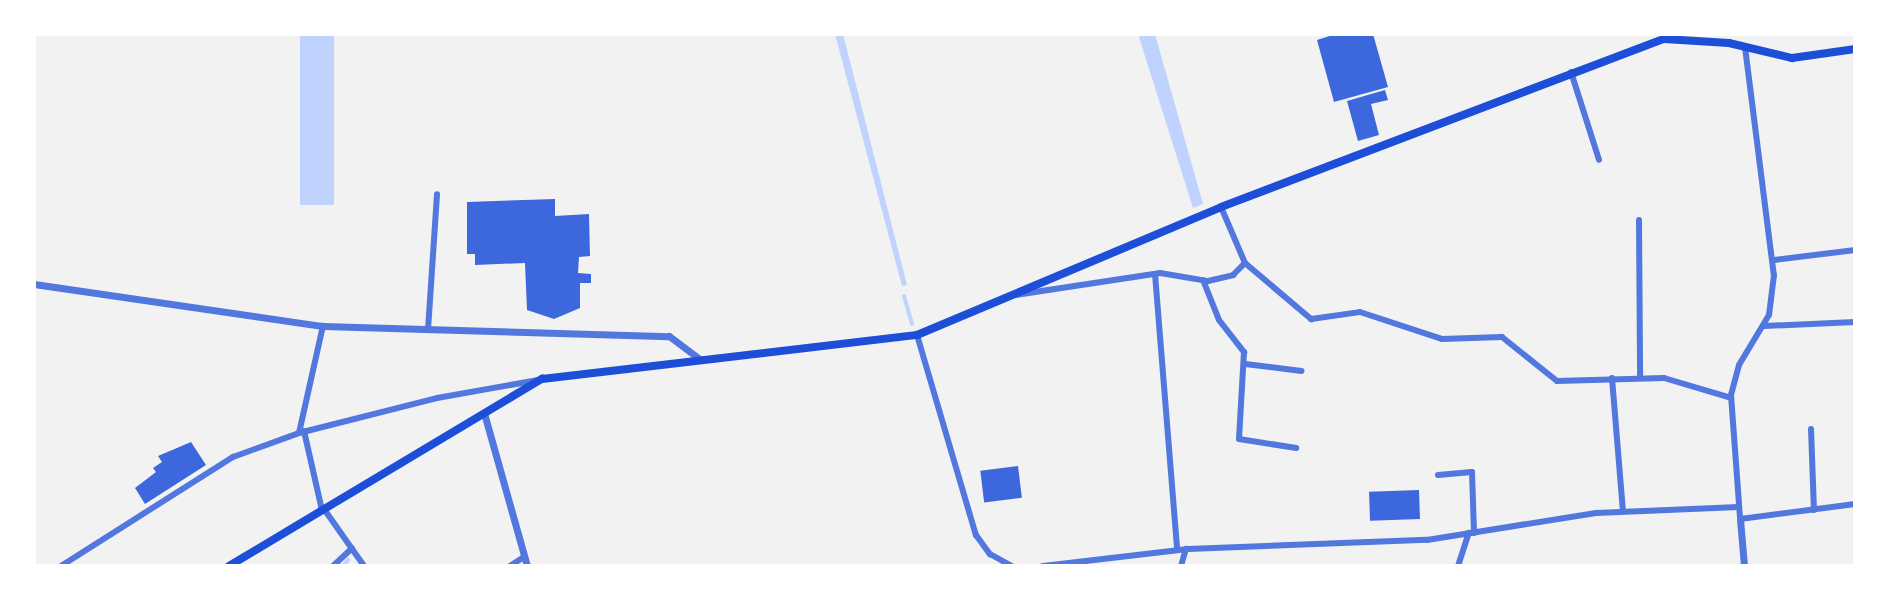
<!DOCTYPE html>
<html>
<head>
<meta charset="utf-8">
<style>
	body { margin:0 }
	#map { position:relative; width:1889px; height:600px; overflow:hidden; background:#f2f2f2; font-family:Lora,serif }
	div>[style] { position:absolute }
	.water>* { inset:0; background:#bfd3fe; transform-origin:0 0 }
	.stream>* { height:4px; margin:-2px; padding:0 2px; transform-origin:2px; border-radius:2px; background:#bfd3fe }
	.building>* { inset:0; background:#3d67dc; transform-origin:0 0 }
	.minor>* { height:6px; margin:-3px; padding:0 3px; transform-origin:3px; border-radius:3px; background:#5277de }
	.tertiary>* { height:7px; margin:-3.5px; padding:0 3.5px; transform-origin:3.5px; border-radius:3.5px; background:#5277de }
	.secondary>* { height:8px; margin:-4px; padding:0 4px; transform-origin:4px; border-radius:4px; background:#1d4ed8 }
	span { translate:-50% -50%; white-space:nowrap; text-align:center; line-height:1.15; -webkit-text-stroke:6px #fff; paint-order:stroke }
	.frame { position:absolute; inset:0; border:36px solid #fff; pointer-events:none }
</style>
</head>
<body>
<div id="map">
	<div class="water">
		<i style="left:300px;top:34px;width:34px;height:171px"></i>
		<i style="clip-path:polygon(835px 34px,843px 34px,907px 285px,902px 286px)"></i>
		<i style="clip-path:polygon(1138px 34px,1155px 34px,1203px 204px,1193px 208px)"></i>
	</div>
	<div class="stream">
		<i style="left:904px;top:296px;width:29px;rotate:74deg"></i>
		<i style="left:343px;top:566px;width:8px;rotate:-50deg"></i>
	</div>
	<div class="building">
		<i style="clip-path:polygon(1336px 34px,1373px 34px,1388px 87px,1334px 102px,1317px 40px)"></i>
		<i style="clip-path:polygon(1385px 90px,1388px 100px,1371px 104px,1379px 135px,1358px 141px,1347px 101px)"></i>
		<i style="clip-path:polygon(555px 199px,555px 216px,589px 214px,590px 256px,579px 257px,578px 273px,591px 274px,591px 283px,580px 283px,580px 308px,554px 319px,527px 310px,525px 263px,475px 265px,475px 254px,467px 254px,467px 202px)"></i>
		<i style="clip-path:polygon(191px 442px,206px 465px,145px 504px,135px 488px,156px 472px,153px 468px,162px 462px,158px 456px)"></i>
		<i style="left:1018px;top:466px;width:32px;height:38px;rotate:83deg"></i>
		<i style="left:1419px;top:490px;width:29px;height:50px;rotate:88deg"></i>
	</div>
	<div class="minor">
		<i style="left:1745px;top:47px;width:230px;rotate:82.8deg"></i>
		<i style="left:1774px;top:275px;width:40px;rotate:97.1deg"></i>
		<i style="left:1769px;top:315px;width:58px;rotate:121deg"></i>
		<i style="left:1739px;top:365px;width:31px;rotate:105deg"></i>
		<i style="left:1731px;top:395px;width:124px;rotate:85.8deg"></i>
		<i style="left:1740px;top:519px;width:116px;rotate:-7.4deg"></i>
		<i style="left:1571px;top:72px;width:92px;rotate:72.3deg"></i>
		<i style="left:1221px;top:207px;width:61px;rotate:66.8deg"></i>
		<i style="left:1245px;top:263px;width:87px;rotate:40.3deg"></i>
		<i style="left:1311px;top:319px;width:49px;rotate:-8.1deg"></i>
		<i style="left:1360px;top:312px;width:86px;rotate:18.2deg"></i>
		<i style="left:1442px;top:339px;width:60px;rotate:-1.9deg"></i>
		<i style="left:1502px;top:337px;width:70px;rotate:38.7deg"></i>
		<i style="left:1557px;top:381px;width:107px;rotate:-1.6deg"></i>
		<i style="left:1664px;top:378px;width:70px;rotate:16.6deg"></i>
		<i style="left:1639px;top:220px;width:157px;rotate:89.6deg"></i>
		<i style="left:1774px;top:260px;width:82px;rotate:-7deg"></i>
		<i style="left:1155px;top:274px;width:277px;rotate:85.4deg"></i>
		<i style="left:1203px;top:280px;width:43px;rotate:68.2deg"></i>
		<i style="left:1219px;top:320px;width:41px;rotate:52deg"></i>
		<i style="left:1244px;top:352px;width:87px;rotate:93.3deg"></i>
		<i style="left:1239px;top:439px;width:58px;rotate:9deg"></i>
		<i style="left:1015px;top:295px;width:147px;rotate:-8.6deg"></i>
		<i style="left:1160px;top:273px;width:49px;rotate:9.5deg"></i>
		<i style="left:1208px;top:281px;width:26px;rotate:-13deg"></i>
		<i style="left:1233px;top:275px;width:17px;rotate:-45deg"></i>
		<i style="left:1764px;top:326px;width:91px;rotate:-2.5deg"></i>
		<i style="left:428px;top:330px;width:136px;rotate:-86.2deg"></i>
		<i style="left:917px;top:335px;width:209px;rotate:73.6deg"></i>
		<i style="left:976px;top:535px;width:24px;rotate:54deg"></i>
		<i style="left:990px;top:554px;width:25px;rotate:29deg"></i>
		<i style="left:1245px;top:364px;width:57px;rotate:7deg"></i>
		<i style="left:1612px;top:378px;width:133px;rotate:85.3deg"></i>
		<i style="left:1811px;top:429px;width:81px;rotate:87.9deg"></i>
		<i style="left:304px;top:431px;width:81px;rotate:77.2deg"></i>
		<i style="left:299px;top:433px;width:142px;rotate:-14.2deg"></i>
		<i style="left:437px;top:398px;width:103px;rotate:-10.1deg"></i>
		<i style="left:1438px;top:475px;width:34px;rotate:-5deg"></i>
		<i style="left:1472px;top:472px;width:61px;rotate:88.1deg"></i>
		<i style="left:324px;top:509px;width:70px;rotate:54.9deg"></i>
		<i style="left:61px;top:566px;width:204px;rotate:-32.4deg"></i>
		<i style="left:233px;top:457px;width:70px;rotate:-20deg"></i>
		<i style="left:299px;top:433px;width:110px;rotate:-77.4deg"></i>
		<i style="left:333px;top:566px;width:26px;rotate:-43deg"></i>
		<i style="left:510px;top:566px;width:17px;rotate:-33deg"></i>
		<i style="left:1043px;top:566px;width:146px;rotate:-6.7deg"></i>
		<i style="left:1188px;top:549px;width:239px;rotate:-2.2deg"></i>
		<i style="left:1427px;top:540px;width:171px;rotate:-9.1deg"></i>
		<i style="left:1596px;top:513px;width:143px;rotate:-2.4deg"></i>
		<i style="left:1181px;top:566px;width:18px;rotate:-74deg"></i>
		<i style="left:1458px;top:566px;width:35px;rotate:-72deg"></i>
	</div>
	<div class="tertiary">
		<i style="left:34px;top:284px;width:292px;rotate:8.3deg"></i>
		<i style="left:323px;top:326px;width:346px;rotate:1.7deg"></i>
		<i style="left:669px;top:336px;width:40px;rotate:37deg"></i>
		<i style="left:484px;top:413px;width:159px;rotate:74.3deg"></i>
		<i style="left:1740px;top:519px;width:47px;rotate:85.1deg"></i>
	</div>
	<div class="secondary">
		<i style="left:229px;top:566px;width:365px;rotate:-30.9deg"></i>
		<i style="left:542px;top:379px;width:378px;rotate:-6.7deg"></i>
		<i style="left:917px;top:335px;width:330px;rotate:-22.8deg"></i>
		<i style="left:1221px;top:207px;width:474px;rotate:-20.8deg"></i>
		<i style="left:1664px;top:39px;width:65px;rotate:3.5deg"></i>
		<i style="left:1729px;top:43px;width:65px;rotate:13.4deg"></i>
		<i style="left:1792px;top:58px;width:64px;rotate:-8.1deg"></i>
	</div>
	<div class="frame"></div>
</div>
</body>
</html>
